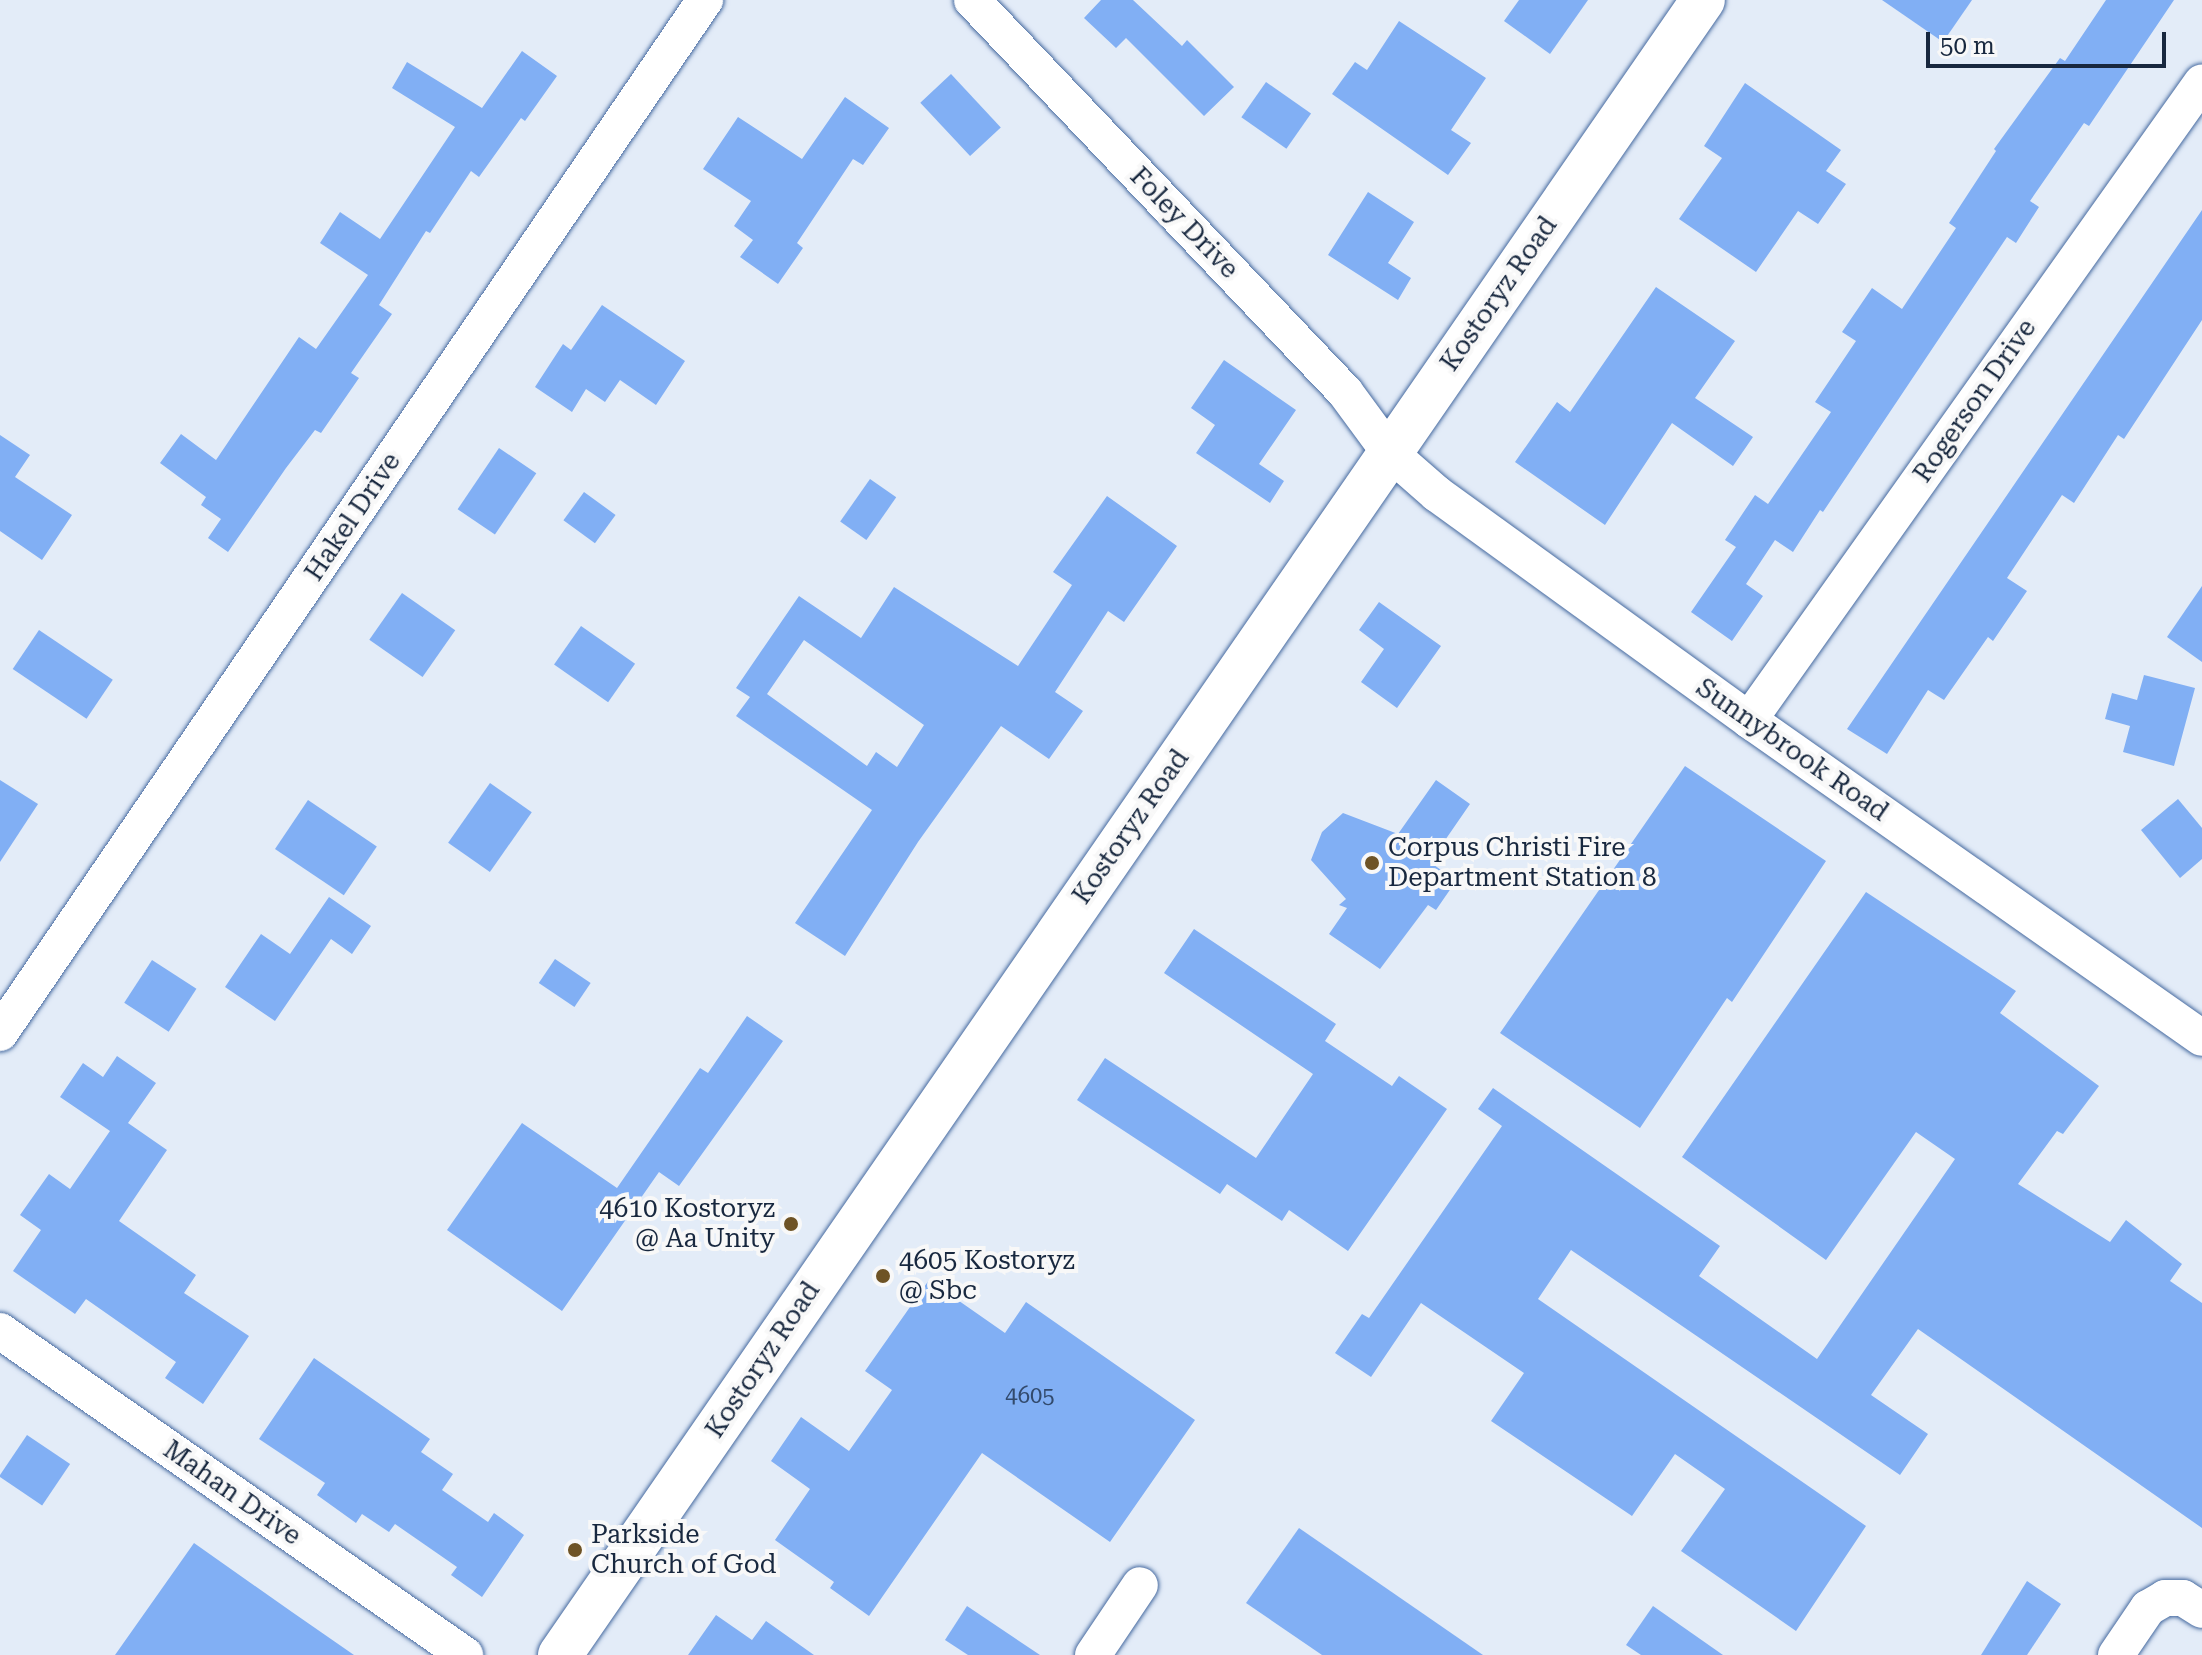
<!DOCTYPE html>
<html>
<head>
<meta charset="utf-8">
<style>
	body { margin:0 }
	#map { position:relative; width:2202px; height:1655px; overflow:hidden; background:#e3ecf8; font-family:"Roboto Serif",serif }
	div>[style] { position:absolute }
	.building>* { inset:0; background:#81aff4; transform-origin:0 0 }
	.roads { filter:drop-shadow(0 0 2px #466aa0) drop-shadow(0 0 2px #466aa0) }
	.minor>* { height:36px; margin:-18px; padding:0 18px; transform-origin:18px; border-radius:18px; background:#fff }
	.major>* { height:44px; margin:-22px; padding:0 22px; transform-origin:22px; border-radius:22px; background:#fff }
	.dots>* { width:22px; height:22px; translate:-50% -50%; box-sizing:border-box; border:4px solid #f8f8f8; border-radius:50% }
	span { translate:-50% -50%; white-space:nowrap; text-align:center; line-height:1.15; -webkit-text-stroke:8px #f8f8f8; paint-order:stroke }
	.number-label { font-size:22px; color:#324a6c }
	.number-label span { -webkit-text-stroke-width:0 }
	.street-label { font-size:26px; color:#18283f }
	.poi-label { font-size:26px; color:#18283f }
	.left { translate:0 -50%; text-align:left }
	.right { translate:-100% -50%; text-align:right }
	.scale { position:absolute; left:1926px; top:32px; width:240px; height:36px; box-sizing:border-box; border:4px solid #18283f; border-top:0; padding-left:10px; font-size:24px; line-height:28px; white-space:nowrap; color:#18283f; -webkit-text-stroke:6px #f8f8f8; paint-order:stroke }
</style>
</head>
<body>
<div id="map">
	<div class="building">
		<i style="clip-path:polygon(1101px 0,1133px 0,1182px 46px,1187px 40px,1234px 87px,1204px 116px,1126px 38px,1116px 48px,1084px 18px)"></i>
		<i style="clip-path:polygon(1519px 0,1588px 0,1550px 54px,1504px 21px)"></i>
		<i style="clip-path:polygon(1882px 0,1972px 0,1943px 42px)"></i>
		<i style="clip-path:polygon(2106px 0,2174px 0,2089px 126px,2084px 123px,2030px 201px,2039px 207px,2016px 243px,2007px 237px,1823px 512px,1820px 510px,1793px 552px,1775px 540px,1746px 584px,1763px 596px,1732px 641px,1691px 612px,1736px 547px,1725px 540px,1755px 495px,1768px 504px,1831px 412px,1815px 402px,1856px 341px,1842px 332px,1872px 288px,1902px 309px,1956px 228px,1949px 223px,1996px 151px,1994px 149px,2060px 58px,2065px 61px)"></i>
		<i style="clip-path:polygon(1399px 21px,1486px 78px,1451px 130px,1471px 143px,1448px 175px,1332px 94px,1355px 62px,1367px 70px)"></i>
		<i style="clip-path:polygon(522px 51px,557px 76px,525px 121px,521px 118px,479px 177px,471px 171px,430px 233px,426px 231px,379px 305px,392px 314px,351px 373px,359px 378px,321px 433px,315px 430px,286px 468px,228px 552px,208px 538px,221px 519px,201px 505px,206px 497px,160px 463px,181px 434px,216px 460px,299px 337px,316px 349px,368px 275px,320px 243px,340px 212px,380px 239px,455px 127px,392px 88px,407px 62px,482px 108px)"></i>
		<i style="left:951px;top:74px;width:73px;height:42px;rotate:47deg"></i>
		<i style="left:1266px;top:82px;width:55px;height:43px;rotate:35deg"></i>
		<i style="clip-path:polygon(1745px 83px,1841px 150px,1826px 171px,1846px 184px,1818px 224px,1798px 211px,1756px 272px,1679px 219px,1722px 158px,1704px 146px)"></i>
		<i style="clip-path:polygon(845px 97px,889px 128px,863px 165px,853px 159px,797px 243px,803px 248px,778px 284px,740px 257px,753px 240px,734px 226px,751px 201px,703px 169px,738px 117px,802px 159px)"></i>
		<i style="clip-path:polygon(1368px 192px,1414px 222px,1388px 263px,1411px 278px,1398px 300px,1328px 255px)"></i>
		<i style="clip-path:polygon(2202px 210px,2202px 320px,2124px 439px,2118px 435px,2074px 503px,2062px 495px,2007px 578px,2027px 591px,1993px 641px,1988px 637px,1944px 700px,1928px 690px,1887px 754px,1847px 729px)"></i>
		<i style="clip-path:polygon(1656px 287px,1735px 341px,1695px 398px,1753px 437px,1733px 466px,1672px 423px,1605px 525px,1515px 462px,1557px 402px,1570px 412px)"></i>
		<i style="clip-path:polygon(602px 305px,685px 361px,656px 405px,620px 380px,605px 402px,586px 389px,572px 412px,535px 387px,563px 344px,571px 350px)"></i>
		<i style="clip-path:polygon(1224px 360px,1296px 410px,1259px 464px,1284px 481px,1270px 503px,1196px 453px,1215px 425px,1191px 408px)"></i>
		<i style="clip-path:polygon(0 435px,30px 455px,15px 477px,72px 515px,42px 560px,0 531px)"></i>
		<i style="left:499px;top:448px;width:45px;height:74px;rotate:34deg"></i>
		<i style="left:870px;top:479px;width:32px;height:52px;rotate:35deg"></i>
		<i style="left:584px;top:492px;width:39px;height:35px;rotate:36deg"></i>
		<i style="clip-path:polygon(evenodd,1107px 496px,1177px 546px,1124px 622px,1108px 611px,1055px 692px,1083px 711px,1049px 759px,1001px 726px,918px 842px,845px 956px,795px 923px,872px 810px,736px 716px,750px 697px,736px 688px,799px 596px,861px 638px,894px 587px,1018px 666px,1072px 585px,1053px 572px,1107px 496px,804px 640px,924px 725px,897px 767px,876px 752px,867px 766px,767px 694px,804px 640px)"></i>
		<i style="clip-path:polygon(2202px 586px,2202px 662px,2167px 637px)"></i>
		<i style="left:402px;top:593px;width:65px;height:57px;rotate:35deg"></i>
		<i style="clip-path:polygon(1379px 602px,1441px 646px,1397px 708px,1361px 682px,1384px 649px,1359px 630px)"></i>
		<i style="left:581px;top:626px;width:66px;height:47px;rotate:35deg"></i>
		<i style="left:39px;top:630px;width:89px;height:47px;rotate:34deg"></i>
		<i style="clip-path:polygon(2144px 675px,2195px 688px,2174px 766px,2123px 752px,2130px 726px,2105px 719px,2112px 693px,2137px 700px)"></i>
		<i style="clip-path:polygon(1685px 766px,1826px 861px,1732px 1002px,1727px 998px,1640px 1128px,1500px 1033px)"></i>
		<i style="clip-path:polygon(0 780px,38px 804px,0 862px)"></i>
		<i style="clip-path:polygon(1436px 780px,1470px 804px,1430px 862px,1456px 881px,1436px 910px,1428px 905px,1380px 969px,1329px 934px,1347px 908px,1339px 905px,1346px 899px,1311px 860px,1322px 832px,1343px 813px,1398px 834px)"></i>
		<i style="left:490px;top:783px;width:51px;height:73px;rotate:35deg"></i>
		<i style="clip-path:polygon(2178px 799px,2202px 828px,2202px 859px,2180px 878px,2141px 830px)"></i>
		<i style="left:308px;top:800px;width:83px;height:59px;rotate:34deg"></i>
		<i style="clip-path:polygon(1866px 892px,2016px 991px,2000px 1013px,2099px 1086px,2063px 1134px,2057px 1131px,2018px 1184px,2110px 1242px,2126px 1220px,2182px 1264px,2170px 1281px,2202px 1303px,2202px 1528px,1918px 1329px,1871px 1395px,1928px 1434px,1900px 1475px,1571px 1250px,1538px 1299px,1866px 1526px,1796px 1631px,1681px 1551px,1725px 1489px,1675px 1454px,1632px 1516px,1491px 1421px,1524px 1373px,1421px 1303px,1371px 1377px,1335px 1353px,1362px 1314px,1369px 1318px,1502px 1126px,1478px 1109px,1493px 1088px,1720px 1246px,1699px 1276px,1817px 1359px,1955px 1159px,1916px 1132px,1826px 1260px,1682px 1157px)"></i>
		<i style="clip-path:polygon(329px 897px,371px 926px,352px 954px,331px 939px,275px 1021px,225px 987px,261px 934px,290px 954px)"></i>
		<i style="clip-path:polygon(1194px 929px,1336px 1024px,1325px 1041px,1392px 1086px,1399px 1076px,1447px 1109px,1348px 1251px,1289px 1210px,1282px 1221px,1227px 1184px,1220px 1194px,1077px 1100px,1105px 1058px,1256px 1158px,1313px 1074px,1164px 973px)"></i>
		<i style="left:555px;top:959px;width:43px;height:29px;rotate:34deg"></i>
		<i style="left:152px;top:960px;width:53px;height:51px;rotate:33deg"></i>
		<i style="clip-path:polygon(747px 1016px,783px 1041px,679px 1186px,659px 1172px,562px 1311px,447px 1230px,522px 1123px,617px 1188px,700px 1068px,708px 1073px)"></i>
		<i style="clip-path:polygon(117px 1056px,156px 1083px,128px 1123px,167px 1150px,119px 1221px,196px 1275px,184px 1293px,249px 1336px,203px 1404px,165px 1378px,176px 1362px,86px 1299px,75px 1314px,13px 1271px,41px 1230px,20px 1215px,49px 1174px,70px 1189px,110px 1131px,60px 1097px,83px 1063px,103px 1077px)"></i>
		<i style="clip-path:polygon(929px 1280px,1005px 1333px,1026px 1302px,1195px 1420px,1110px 1542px,982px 1453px,869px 1616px,830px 1588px,834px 1582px,775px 1540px,810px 1489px,771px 1461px,801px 1417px,849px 1451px,892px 1390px,865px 1371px)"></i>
		<i style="clip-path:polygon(314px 1358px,430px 1439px,421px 1452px,453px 1474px,442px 1490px,488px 1522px,494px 1513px,524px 1535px,482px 1597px,451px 1575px,457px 1567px,395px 1524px,389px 1532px,362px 1514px,356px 1523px,317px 1495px,325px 1483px,259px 1439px)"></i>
		<i style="left:27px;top:1435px;width:52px;height:50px;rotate:34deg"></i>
		<i style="clip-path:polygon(1299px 1528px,1483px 1655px,1322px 1655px,1246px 1603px)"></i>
		<i style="clip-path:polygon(194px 1543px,292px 1612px,354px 1655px,115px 1655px)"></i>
		<i style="clip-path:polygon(2027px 1581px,2061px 1604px,2027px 1655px,1981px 1655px)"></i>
		<i style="clip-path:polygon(967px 1606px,1040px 1655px,968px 1655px,945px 1640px)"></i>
		<i style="clip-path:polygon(1653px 1606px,1723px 1655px,1641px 1655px,1626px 1645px)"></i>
		<i style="clip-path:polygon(716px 1615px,752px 1640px,766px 1621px,814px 1655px,688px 1655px)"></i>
	</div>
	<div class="roads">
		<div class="minor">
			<i style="left:972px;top:0;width:541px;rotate:46.42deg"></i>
			<i style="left:1345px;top:392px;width:74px;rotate:53.7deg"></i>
			<i style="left:1389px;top:452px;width:64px;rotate:41.2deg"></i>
			<i style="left:1437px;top:494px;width:385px;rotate:35.9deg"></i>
			<i style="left:1749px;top:720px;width:553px;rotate:35.07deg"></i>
			<i style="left:1749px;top:720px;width:782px;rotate:-54.62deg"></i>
			<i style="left:0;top:1033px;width:1251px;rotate:-55.69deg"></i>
			<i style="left:0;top:1331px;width:567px;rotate:34.87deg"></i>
			<i style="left:1093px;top:1655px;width:84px;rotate:-56.1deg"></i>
			<i style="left:2116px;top:1655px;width:57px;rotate:-55.8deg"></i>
			<i style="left:2148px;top:1608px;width:20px;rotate:-30deg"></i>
			<i style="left:2165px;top:1598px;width:18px"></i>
			<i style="left:2183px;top:1598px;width:22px;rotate:32deg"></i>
		</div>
		<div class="major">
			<i style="left:560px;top:1655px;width:2011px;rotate:-55.37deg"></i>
		</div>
	</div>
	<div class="dots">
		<i style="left:1372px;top:863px;background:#6e5325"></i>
		<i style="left:791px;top:1224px;background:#6e5325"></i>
		<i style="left:883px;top:1276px;background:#6e5325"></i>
		<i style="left:575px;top:1550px;background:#6e5325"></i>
	</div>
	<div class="number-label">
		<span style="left:1030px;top:1396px">4605</span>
	</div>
	<div class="street-label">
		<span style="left:1184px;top:223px;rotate:46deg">Foley Drive</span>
		<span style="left:1499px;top:294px;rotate:-55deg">Kostoryz Road</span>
		<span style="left:1975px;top:401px;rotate:-55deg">Rogerson Drive</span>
		<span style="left:353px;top:517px;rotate:-56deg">Hakel Drive</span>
		<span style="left:1792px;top:750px;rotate:35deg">Sunnybrook Road</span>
		<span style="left:1131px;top:827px;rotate:-55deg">Kostoryz Road</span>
		<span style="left:763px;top:1360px;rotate:-56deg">Kostoryz Road</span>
		<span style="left:232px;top:1493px;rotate:35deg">Mahan Drive</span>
	</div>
	<div class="poi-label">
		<span class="left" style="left:1388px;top:863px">Corpus Christi Fire<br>Department Station 8</span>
		<span class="right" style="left:775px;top:1224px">4610 Kostoryz<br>@ Aa Unity</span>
		<span class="left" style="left:899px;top:1276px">4605 Kostoryz<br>@ Sbc</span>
		<span class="left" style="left:591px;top:1550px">Parkside<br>Church of God</span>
	</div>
	<div class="scale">50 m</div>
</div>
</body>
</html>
